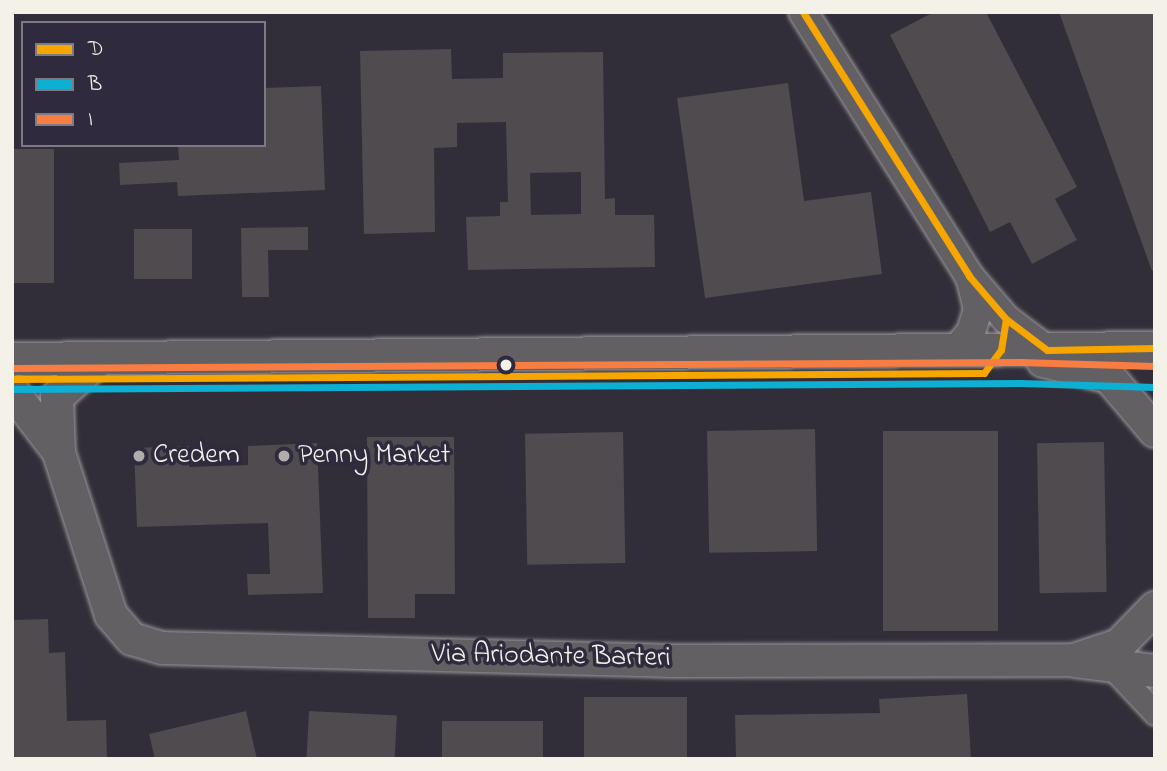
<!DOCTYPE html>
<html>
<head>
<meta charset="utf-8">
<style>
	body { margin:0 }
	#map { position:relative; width:1167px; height:771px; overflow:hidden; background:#312e39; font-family:"Indie Flower",sans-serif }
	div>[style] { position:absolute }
	.building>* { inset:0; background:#4f4b4f; transform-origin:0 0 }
	.roads { filter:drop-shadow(0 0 2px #9a989b) drop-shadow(0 0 2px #9a989b) }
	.minor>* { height:23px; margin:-11.5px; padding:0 11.5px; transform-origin:11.5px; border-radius:11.5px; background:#626063 }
	.tertiary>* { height:28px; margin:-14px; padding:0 14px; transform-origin:14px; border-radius:14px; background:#626063 }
	.secondary>* { height:32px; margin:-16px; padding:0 16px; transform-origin:16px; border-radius:16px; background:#626063 }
	.bus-1>* { height:7px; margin:-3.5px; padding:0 3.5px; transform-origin:3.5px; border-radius:3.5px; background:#f7a600 }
	.bus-2>* { height:7px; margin:-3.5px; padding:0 3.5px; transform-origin:3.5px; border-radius:3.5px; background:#0dafd3 }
	.bus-3>* { height:7px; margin:-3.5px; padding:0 3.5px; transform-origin:3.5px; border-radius:3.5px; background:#f77d43 }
	.dots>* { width:19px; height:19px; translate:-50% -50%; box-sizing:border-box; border:4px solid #2f2a3d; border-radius:50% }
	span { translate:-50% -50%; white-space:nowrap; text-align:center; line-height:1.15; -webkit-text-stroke:7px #2f2a3d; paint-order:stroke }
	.poi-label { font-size:28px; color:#f4f1e8 }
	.left { translate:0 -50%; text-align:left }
	.street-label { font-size:28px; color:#f4f1e8 }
	.frame { position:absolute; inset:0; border:14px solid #f4f1e8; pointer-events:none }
	.legend { position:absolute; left:21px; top:21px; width:245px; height:126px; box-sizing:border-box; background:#2f2a3d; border:2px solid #7e7a81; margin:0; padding:9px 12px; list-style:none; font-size:21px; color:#f4f1e8 }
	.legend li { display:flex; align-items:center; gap:14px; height:35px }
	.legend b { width:35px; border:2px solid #7e7a81 }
</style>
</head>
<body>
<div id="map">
	<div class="building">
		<i style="clip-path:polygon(934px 12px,986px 12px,1077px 187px,1055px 199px,1077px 240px,1032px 264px,1010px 222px,990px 232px,890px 35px)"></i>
		<i style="clip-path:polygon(1059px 12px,1155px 12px,1155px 271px,1152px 271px)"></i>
		<i style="clip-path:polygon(evenodd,451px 49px,452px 79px,503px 78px,503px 53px,603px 52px,605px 199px,615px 198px,615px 215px,654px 215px,655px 267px,468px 270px,466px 217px,500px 216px,500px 202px,508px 202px,506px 122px,457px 123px,457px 147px,434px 148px,435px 232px,364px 234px,360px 51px,451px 49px,581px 172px,581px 214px,531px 215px,530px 173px,581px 172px)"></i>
		<i style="clip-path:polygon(788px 83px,804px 201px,871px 192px,882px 274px,705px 298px,677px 98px)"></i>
		<i style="clip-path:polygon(321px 86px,325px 190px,178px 196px,177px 182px,120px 185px,119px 163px,179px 160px,178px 145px,264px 145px,264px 88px)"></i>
		<i style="left:12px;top:149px;width:42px;height:134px"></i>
		<i style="clip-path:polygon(308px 227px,308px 250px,268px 250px,269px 297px,242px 297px,241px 228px)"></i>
		<i style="left:134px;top:229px;width:58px;height:50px"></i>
		<i style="left:815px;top:429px;width:122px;height:108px;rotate:89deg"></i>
		<i style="left:998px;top:431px;width:200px;height:115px;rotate:90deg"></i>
		<i style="left:623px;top:432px;width:131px;height:98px;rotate:89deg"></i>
		<i style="clip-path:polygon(367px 437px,454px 437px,455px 594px,415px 594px,415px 618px,368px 618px)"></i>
		<i style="left:1104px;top:442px;width:150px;height:67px;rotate:89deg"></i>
		<i style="clip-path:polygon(317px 443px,323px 593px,248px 595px,247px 574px,270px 574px,268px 523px,137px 527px,134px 448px,189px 446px,189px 467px,248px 465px,248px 446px)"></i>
		<i style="clip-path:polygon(48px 619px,49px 653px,65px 652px,67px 721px,106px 720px,107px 759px,12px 759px,12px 620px)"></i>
		<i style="clip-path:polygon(967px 694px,971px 759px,736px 759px,735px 715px,880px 713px,879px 699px)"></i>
		<i style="left:687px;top:697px;width:62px;height:103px;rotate:90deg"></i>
		<i style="clip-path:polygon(246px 711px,257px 759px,155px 759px,149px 734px)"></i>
		<i style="left:309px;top:711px;width:88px;height:48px;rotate:3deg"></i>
		<i style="left:442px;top:721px;width:101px;height:38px"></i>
	</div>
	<div class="roads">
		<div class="minor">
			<i style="left:1112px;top:667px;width:63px;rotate:46.9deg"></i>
		</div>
		<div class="tertiary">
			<i style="left:803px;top:12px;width:312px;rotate:57.8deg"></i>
			<i style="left:969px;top:276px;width:57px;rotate:49.3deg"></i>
			<i style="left:1006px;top:319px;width:51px;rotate:37.1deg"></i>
			<i style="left:955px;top:351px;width:25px;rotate:-50deg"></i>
			<i style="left:971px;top:332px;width:24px;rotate:-73deg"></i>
			<i style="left:978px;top:309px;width:33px;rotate:-104deg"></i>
		</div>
		<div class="secondary">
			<i style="left:12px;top:359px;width:1143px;rotate:-0.55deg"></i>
			<i style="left:100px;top:359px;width:57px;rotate:138.5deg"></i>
			<i style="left:57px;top:397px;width:56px;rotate:88deg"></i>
			<i style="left:59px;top:453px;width:170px;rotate:72.2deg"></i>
			<i style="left:111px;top:615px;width:32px;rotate:49deg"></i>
			<i style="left:132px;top:639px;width:31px;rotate:17deg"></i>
			<i style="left:162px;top:648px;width:510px;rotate:1.46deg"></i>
			<i style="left:672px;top:661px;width:402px;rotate:-0.1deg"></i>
			<i style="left:1074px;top:660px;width:47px;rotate:-18.4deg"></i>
			<i style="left:1119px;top:645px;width:52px;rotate:-45.8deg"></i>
			<i style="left:1043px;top:361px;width:68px;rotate:13.6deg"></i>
			<i style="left:1109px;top:377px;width:71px;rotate:49.6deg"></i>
			<i style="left:12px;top:391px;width:69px;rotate:52.6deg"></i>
			<i style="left:1075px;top:661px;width:81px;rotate:7.1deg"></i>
		</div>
	</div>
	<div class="bus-1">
		<i style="left:803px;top:12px;width:312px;rotate:57.8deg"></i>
		<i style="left:969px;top:276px;width:57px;rotate:49.3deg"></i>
		<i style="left:1006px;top:319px;width:51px;rotate:37.1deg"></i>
		<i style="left:1047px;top:350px;width:108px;rotate:-1.1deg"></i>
		<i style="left:12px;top:379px;width:972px;rotate:-0.35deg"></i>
		<i style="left:984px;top:373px;width:29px;rotate:-54deg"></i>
		<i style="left:1001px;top:350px;width:31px;rotate:-81deg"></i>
	</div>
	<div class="bus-2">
		<i style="left:12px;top:389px;width:1008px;rotate:-0.34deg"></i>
		<i style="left:1020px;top:383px;width:135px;rotate:1.7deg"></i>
	</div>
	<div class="bus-3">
		<i style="left:12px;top:368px;width:1008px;rotate:-0.34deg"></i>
		<i style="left:1020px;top:362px;width:135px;rotate:1.7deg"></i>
	</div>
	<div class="dots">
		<i style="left:506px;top:365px;background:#f4f1e8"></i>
		<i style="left:139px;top:456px;background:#b0adab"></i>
		<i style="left:284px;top:456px;background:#b0adab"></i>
	</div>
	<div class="poi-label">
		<span class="left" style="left:153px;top:456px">Credem</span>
		<span class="left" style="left:298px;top:456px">Penny Market</span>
	</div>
	<div class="street-label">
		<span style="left:551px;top:657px;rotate:1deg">Via Ariodante Barteri</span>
	</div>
	<div class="frame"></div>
	<ul class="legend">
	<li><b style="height:9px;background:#f7a600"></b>D</li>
	<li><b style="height:9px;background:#0dafd3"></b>B</li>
	<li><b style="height:9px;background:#f77d43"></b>I</li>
	</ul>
</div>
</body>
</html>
